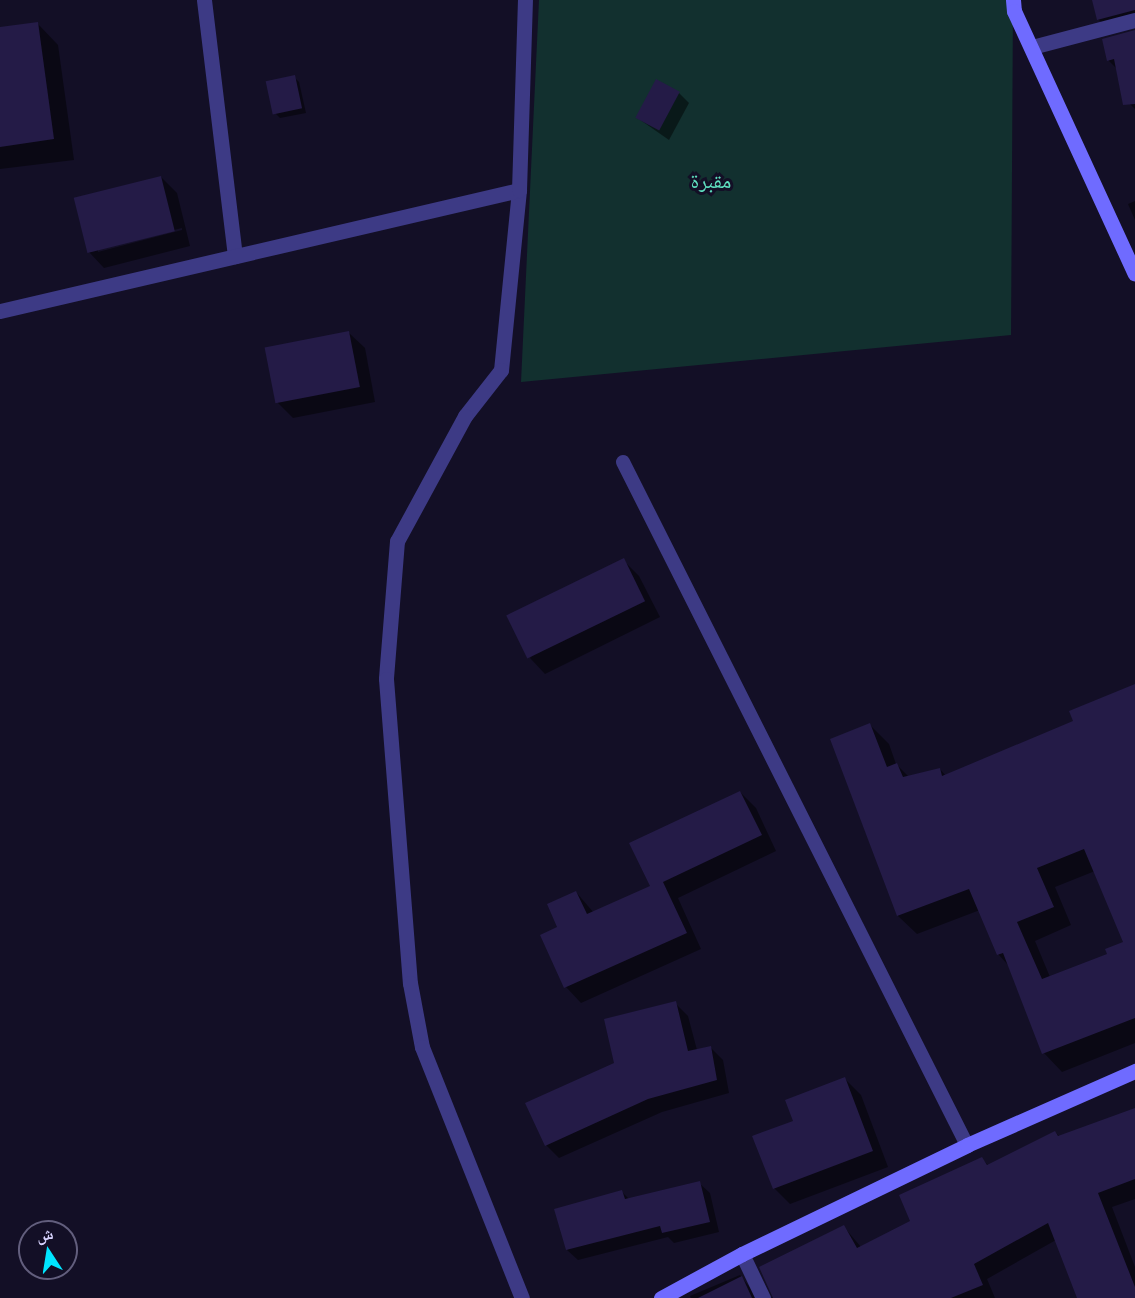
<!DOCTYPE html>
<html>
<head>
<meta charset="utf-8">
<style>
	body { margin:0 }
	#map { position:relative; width:1135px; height:1298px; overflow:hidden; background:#130f26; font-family:Inter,"Noto Naskh Arabic",sans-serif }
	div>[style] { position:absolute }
	.green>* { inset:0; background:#12302f }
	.shadow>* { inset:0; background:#0007 }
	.building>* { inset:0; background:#241b47; transform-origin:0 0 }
	.lane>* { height:14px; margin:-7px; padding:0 7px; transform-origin:7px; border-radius:7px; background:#3d3a85 }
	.street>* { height:15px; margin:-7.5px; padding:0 7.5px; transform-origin:7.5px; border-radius:7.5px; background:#3d3a85 }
	.secondary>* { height:15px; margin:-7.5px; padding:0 7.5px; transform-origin:7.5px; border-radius:7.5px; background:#6f6bff }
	span { translate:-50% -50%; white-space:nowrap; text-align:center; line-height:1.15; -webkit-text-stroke:6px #130f26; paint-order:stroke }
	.park-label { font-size:21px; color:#5fe0c0 }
	.north { position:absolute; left:18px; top:1220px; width:60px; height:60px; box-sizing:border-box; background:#130f26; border:2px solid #625e7d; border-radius:50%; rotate:348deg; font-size:16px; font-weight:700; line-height:24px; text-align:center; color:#d9d4ff }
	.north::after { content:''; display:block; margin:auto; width:21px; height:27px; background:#00e5ff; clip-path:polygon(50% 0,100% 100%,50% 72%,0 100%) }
</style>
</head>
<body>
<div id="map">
	<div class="green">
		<i style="clip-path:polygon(539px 0,1013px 0,1011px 335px,521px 382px)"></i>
	</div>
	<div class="shadow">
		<i style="clip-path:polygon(1094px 0,1135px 0,1135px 25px,1111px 32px,1098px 19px)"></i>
		<i style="clip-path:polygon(38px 24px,58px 45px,74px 160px,0 169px,0 29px)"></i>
		<i style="clip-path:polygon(1135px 32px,1135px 109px,1123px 97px,1117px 69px,1109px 61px,1104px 40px)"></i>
		<i style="clip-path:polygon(294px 77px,299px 82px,306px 113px,280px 118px,275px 113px)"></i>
		<i style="clip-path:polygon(679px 93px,689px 103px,669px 140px,636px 117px)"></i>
		<i style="clip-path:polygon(evenodd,161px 177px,177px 193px,190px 246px,104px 268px,89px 252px,161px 177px,182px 228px,182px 230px,98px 252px,98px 249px,182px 228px)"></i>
		<i style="clip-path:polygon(1135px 201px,1135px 220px,1128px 204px)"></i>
		<i style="clip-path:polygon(349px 333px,365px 348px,375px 402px,293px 418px,277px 402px)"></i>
		<i style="clip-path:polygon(623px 560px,639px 576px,660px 617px,545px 674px,530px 658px)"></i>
		<i style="clip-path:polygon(evenodd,1135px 686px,1135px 1043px,1062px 1072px,1044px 1053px,1009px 966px,998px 954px,980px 910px,917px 934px,898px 916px,832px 740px,870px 725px,889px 744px,896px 764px,909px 777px,940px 769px,946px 776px,1075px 722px,1135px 686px,1095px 871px,1125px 943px,1109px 954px,1050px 977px,1035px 941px,1071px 925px,1055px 887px,1095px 871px)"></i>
		<i style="clip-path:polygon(740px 792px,756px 808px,776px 851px,678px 898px,701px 949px,581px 1003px,566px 987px,559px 928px,576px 892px,594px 913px,652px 886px)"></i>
		<i style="clip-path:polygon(675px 1003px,688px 1016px,697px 1050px,710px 1047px,723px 1060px,729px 1093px,662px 1112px,559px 1158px,546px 1145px)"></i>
		<i style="clip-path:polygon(845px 1079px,861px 1095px,888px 1167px,790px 1204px,774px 1188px,795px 1122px)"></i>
		<i style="clip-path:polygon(1135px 1109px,1135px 1199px,1112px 1207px,1135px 1267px,1135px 1298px,1079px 1298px,1056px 1240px,987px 1279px,995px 1298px,772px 1298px,844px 1227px,861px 1247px,912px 1221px,982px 1159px,989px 1166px,1055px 1132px,1060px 1137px)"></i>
		<i style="clip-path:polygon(699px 1183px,710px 1193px,719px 1232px,674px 1243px,668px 1237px,578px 1260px,567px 1250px,622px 1192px,629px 1199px)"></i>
		<i style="clip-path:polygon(740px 1275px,758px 1298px,691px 1298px,690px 1296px)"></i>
	</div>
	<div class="building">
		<i style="clip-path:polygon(1092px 0,1135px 0,1135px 10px,1097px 20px)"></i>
		<i style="clip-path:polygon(38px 22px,54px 139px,0 147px,0 27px)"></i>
		<i style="clip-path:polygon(1135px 30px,1135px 104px,1123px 105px,1114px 59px,1107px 61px,1102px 39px)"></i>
		<i style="left:295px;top:75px;width:34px;height:30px;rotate:78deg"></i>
		<i style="left:656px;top:79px;width:27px;height:44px;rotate:28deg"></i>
		<i style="left:161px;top:176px;width:57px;height:90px;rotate:76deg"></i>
		<i style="left:349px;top:331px;width:57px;height:86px;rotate:79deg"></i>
		<i style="left:624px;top:558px;width:48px;height:131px;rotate:64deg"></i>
		<i style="clip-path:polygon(evenodd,1135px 684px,1135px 1018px,1042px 1054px,1003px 953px,997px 955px,969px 889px,897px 916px,830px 739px,870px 723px,887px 767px,897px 763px,903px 777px,940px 768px,942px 776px,1073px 721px,1069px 711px,1135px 684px,1084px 849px,1123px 942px,1105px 949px,1107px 954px,1042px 979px,1017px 922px,1054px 907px,1037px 868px,1084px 849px)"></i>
		<i style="clip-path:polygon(740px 791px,762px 835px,663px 882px,687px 933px,564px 988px,540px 935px,557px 927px,547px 904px,576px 891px,587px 914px,650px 886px,629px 843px)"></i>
		<i style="clip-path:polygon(676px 1001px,688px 1051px,711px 1046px,717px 1080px,648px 1099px,545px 1146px,525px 1103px,614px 1063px,604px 1019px)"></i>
		<i style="clip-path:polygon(845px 1077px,873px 1151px,773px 1189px,752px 1136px,793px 1121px,785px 1100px)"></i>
		<i style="clip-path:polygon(1135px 1108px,1135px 1179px,1098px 1193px,1135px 1287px,1135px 1298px,1077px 1298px,1048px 1223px,974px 1264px,983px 1285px,951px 1298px,773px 1298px,759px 1267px,844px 1225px,857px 1248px,910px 1221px,899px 1195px,982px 1157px,987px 1165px,1055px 1131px,1058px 1136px)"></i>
		<i style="clip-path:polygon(700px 1181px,710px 1222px,662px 1233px,660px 1226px,566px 1250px,554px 1209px,622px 1190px,625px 1199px)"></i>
		<i style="clip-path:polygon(742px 1276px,752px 1298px,698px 1298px)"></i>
	</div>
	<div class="lane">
		<i style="left:623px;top:462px;width:765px;rotate:63.27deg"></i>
	</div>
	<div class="street">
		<i style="left:204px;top:0;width:258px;rotate:83.1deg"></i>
		<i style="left:1032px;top:47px;width:106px;rotate:-14.7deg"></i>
		<i style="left:519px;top:190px;width:181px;rotate:95.7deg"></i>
		<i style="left:501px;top:370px;width:58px;rotate:128deg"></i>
		<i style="left:465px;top:416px;width:142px;rotate:118.5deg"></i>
		<i style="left:397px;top:541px;width:138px;rotate:94.6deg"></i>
		<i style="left:386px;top:679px;width:305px;rotate:85.5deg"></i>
		<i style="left:410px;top:983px;width:65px;rotate:79.4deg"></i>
		<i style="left:422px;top:1047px;width:270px;rotate:68.3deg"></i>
		<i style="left:0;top:311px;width:533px;rotate:-13.12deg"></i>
		<i style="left:519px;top:190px;width:190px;rotate:-88.2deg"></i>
		<i style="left:742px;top:1254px;width:49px;rotate:64.5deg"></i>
	</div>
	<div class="secondary">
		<i style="left:1013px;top:0;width:11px;rotate:85deg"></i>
		<i style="left:1014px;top:11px;width:289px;rotate:65.3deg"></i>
		<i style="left:661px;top:1298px;width:92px;rotate:-28.5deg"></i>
		<i style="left:742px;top:1254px;width:250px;rotate:-25.8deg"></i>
		<i style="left:967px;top:1145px;width:184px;rotate:-23.8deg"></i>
	</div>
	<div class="park-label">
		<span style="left:711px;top:181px">مقبرة</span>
	</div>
	<div class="north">ش</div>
</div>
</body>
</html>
